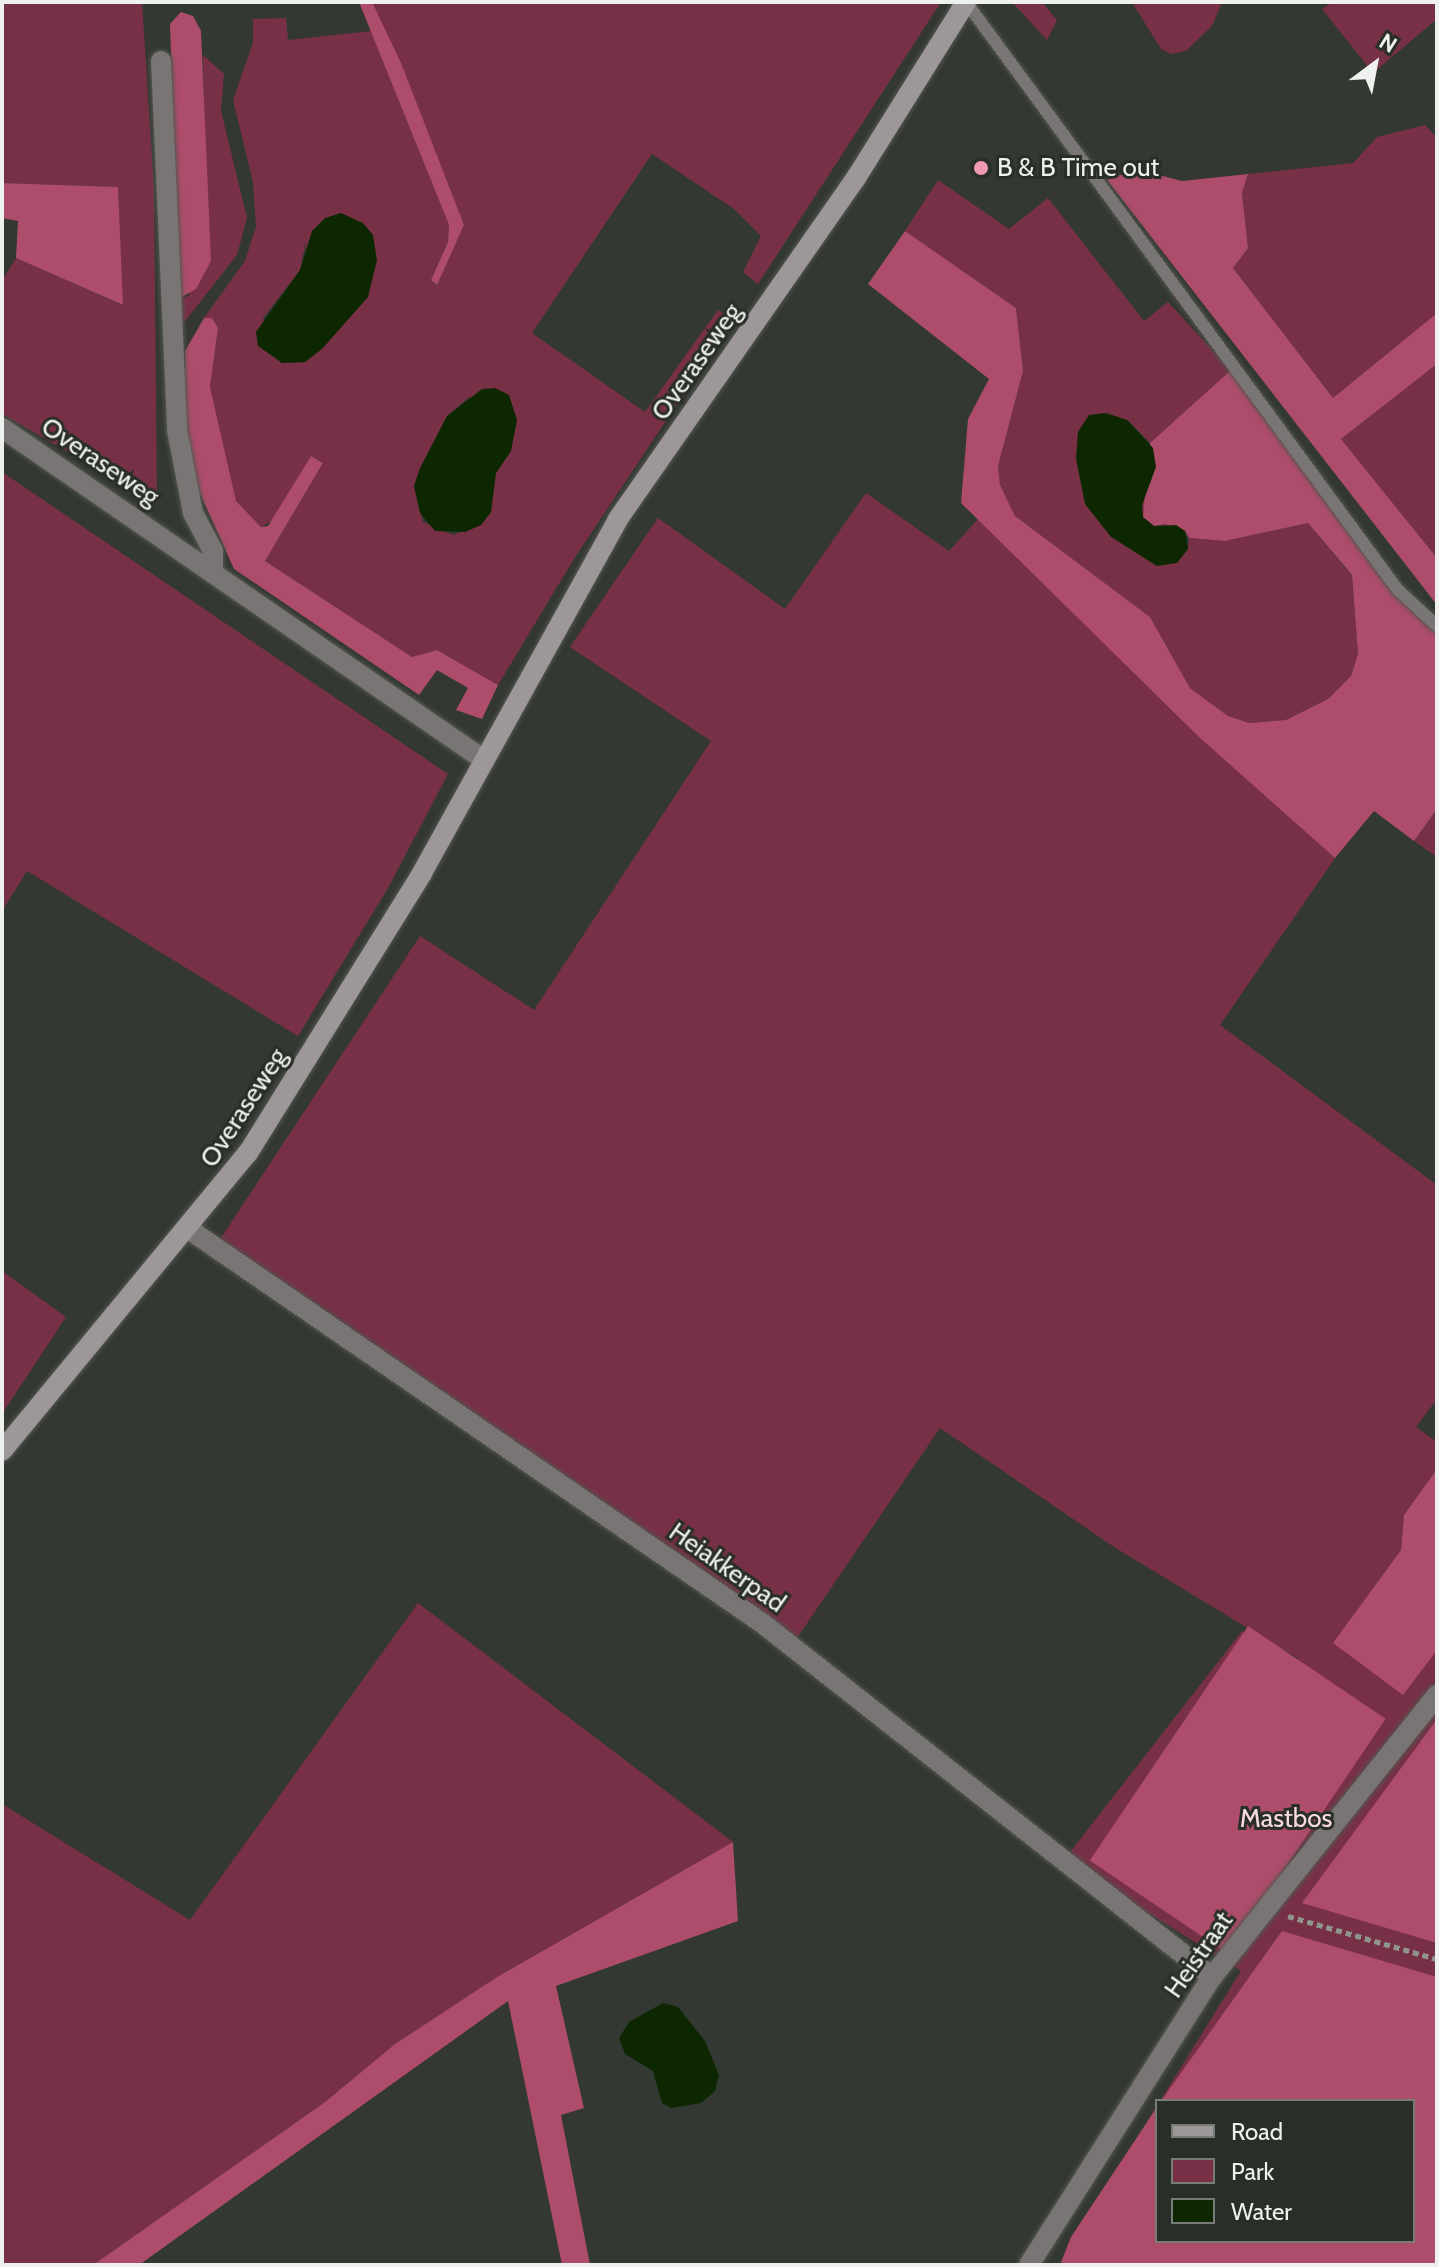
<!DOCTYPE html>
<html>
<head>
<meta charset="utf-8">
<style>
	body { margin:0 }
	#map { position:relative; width:1439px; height:2267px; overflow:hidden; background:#343832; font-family:Cabin,sans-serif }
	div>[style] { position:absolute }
	.green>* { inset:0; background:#783047 }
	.forest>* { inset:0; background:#ad4d6b; transform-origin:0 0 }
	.water>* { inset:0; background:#0d2800 }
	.path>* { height:5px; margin-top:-2.5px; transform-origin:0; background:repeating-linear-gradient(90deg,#90948f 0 6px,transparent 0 10px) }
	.roads { filter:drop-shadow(0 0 2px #525650) drop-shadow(0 0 2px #525650) }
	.lane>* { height:12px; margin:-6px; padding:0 6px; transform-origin:6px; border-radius:6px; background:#797575 }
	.street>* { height:20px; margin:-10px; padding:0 10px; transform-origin:10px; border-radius:10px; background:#797575 }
	.secondary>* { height:20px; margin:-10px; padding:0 10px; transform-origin:10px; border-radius:10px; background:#9e9799 }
	.dots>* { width:22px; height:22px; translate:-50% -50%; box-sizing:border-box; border:4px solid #2a2e28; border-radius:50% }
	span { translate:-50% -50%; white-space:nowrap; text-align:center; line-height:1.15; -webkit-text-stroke:6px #2a2e28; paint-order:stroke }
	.poi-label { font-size:26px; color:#eef1ed }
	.left { translate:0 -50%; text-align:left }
	.street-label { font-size:26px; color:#eef1ed }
	.park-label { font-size:26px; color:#f7dbe1 }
	.frame { position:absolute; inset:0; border:4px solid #eef1ed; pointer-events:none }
	.legend { position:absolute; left:1155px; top:2099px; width:260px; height:144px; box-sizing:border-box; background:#2a2e28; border:2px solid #787c77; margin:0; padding:10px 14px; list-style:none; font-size:24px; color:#eef1ed }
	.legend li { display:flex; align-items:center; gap:16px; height:40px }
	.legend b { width:40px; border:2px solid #787c77 }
	.north { position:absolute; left:1335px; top:24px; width:80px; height:80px; -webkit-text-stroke:6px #2a2e28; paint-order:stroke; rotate:32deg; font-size:22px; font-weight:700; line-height:32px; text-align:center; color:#eef1ed }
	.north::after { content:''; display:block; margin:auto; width:28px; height:36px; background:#eef1ed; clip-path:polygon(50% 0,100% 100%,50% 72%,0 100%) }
</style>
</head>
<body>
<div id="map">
	<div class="green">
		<i style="clip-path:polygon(2px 2px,142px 2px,154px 188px,157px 503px,2px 414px,2px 281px,16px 258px,122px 305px,118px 187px,2px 183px)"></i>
		<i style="clip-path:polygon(evenodd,372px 2px,941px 2px,758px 284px,743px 272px,761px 236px,734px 209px,652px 154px,532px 333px,645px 412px,718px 310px,733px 320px,572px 562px,498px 685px,437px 650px,412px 657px,265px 561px,323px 463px,311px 456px,273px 520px,261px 527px,236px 501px,229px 481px,210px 387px,218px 328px,212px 318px,204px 318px,245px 261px,256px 227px,253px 182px,233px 100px,253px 43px,253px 19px,286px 18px,288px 40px,371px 31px,449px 225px,448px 242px,431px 280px,436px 285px,464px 225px,372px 2px,306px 241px,305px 362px,281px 363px,263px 318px,300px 270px,306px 241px,372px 2px,469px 397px,511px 451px,496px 473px,491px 512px,481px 525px,453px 535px,423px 522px,414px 486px,447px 416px,469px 397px)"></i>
		<i style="clip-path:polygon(1012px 2px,1042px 2px,1057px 20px,1047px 40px)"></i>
		<i style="clip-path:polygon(1132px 2px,1222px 2px,1212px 26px,1186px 51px,1172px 54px,1161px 49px)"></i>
		<i style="clip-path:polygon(1333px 2px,1437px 2px,1437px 19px,1373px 73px,1322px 9px)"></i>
		<i style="clip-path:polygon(203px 55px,224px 74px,221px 111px,247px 218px,237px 255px,182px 325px,180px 298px,189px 296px,205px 155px)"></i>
		<i style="clip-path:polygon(1425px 125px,1437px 138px,1437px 313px,1333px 398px,1233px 268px,1248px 247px,1242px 193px,1248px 174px,1353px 163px,1377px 137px)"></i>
		<i style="clip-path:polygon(938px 180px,1009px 229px,1048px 198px,1144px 321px,1168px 302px,1231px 370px,1150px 443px,1127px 419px,1188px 549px,1189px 538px,1225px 541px,1308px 523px,1352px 576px,1358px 654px,1351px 676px,1328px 699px,1286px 720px,1249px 723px,1228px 716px,1190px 688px,1150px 617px,1015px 516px,1000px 485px,998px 466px,1023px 371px,1016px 308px,905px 231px)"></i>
		<i style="clip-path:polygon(1437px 364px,1437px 558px,1341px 439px)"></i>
		<i style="clip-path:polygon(2px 472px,448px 774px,388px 888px,298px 1036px,27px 871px,2px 911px)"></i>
		<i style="clip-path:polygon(866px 493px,949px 551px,979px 518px,1199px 736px,1335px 858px,1220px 1025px,1437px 1185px,1437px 1399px,1416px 1427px,1437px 1442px,1437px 1469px,1404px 1515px,1401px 1550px,1335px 1641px,1437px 1592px,1437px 2265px,1065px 2265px,1063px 2256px,1157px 2106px,1157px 2241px,1413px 2241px,1413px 2101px,1160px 2101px,1241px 1971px,1064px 1860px,1242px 1631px,1292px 1663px,1299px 1659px,1114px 1547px,940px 1428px,797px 1638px,217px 1244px,420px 936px,534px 1010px,711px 741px,570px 647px,658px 518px,785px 609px)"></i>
		<i style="clip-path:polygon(1437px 809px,1437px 857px,1414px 841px)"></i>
		<i style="clip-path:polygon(2px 1271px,66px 1317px,2px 1414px)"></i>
		<i style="clip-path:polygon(418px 1603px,733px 1842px,497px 1977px,395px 2044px,325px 2102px,93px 2265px,2px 2265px,2px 1804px,190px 1920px)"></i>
	</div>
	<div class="forest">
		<i style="clip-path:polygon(359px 2px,372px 2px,401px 63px,464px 225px,437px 285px,431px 280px,448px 242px,449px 225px)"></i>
		<i style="clip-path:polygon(181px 12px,193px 16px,201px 31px,211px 261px,196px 289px,180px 298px,170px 24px)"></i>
		<i style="clip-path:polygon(1136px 169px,1182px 181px,1248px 174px,1242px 193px,1248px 248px,1233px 268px,1333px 398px,1437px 313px,1437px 364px,1341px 439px,1437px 558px,1437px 605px,1107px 180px)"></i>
		<i style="clip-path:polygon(2px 183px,118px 187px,123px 305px,16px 258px,18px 221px,2px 218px)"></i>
		<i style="clip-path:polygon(905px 231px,1016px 308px,1023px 371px,998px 466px,1000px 485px,1015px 516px,1150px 617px,1190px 688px,1228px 716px,1249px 723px,1286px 720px,1328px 699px,1351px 676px,1358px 654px,1352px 575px,1308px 523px,1225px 541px,1189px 538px,1185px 531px,1165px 524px,1154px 526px,1143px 517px,1150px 443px,1231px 370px,1417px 607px,1437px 626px,1437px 809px,1414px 841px,1374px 811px,1335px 858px,1199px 737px,961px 503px,968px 419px,989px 379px,868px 284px)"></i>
		<i style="clip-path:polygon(204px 318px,212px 318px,218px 328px,210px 387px,236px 501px,261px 527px,268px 526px,311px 456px,323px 463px,265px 561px,412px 657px,437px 650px,498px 685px,482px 719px,456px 710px,468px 688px,437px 670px,419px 695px,234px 569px,193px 478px,185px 418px,185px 351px)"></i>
		<i style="clip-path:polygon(1437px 1469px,1437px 1650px,1403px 1695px,1333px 1643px,1401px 1550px,1404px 1515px)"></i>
		<i style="left:1248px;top:1626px;width:166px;height:283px;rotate:34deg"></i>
		<i style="clip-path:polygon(1437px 1719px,1437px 1943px,1302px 1903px)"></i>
		<i style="clip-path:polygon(733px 1842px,738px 1921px,556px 1986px,584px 2108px,561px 2115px,590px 2265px,562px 2265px,508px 2001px,139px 2265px,93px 2265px,325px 2102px,395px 2044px,497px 1977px)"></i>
		<i style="clip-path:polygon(1282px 1931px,1437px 1977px,1437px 2265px,1060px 2265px,1071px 2237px,1157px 2107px,1157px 2241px,1413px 2241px,1413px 2101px,1161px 2101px)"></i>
	</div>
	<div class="water">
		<i style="clip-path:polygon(341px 213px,363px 223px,373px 235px,377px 260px,368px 297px,322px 349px,305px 362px,282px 363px,258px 346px,256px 332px,300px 270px,312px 231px,325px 218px)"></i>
		<i style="clip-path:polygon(495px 388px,509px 395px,517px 420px,511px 451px,496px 473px,491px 512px,481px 525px,465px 532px,435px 531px,420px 513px,414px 486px,420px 468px,447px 416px,482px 389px)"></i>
		<i style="clip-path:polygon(1106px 413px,1127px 420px,1153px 448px,1156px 467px,1142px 505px,1143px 517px,1154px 526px,1176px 525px,1185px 531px,1188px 549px,1177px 563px,1157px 566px,1111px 537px,1085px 504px,1076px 459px,1078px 432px,1089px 415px)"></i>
		<i style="clip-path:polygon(663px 2003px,678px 2007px,705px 2041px,719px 2075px,715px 2091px,701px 2103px,671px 2108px,662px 2103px,653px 2071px,625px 2054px,619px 2038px,629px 2022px)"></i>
	</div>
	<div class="path">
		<i style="left:1288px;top:1916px;width:155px;rotate:16.1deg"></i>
	</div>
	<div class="roads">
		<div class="lane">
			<i style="left:966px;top:2px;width:730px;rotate:53.7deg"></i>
			<i style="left:1398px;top:590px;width:53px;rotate:42.7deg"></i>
		</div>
		<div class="street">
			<i style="left:161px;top:61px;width:369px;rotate:87.5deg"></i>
			<i style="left:177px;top:430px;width:85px;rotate:79.1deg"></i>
			<i style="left:193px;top:513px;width:43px;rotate:62.2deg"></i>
			<i style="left:213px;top:551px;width:19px;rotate:90deg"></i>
			<i style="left:2px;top:428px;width:585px;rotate:34.56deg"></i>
			<i style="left:190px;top:1230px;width:694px;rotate:34.49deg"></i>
			<i style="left:762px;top:1623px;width:573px;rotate:38.19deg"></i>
			<i style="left:1029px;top:2265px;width:341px;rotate:-57.6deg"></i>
			<i style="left:1212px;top:1977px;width:361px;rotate:-51.4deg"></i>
		</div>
		<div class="secondary">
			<i style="left:2px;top:1451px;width:386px;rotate:-50.5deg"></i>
			<i style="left:248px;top:1153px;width:330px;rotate:-58.1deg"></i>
			<i style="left:422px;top:873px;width:405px;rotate:-61deg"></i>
			<i style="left:618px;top:519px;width:416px;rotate:-55.1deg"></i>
			<i style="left:856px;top:178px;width:208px;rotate:-58deg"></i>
		</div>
	</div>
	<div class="dots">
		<i style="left:981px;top:168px;background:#f19ab1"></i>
	</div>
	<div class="poi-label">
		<span class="left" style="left:997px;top:168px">B &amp; B Time out</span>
	</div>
	<div class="street-label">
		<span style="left:697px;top:362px;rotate:-55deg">Overaseweg</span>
		<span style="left:100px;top:462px;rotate:34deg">Overaseweg</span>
		<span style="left:244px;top:1108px;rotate:-57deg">Overaseweg</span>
		<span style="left:727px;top:1568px;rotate:35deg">Heiakkerpad</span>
		<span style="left:1199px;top:1955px;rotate:-55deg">Heistraat</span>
	</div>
	<div class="park-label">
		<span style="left:1286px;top:1819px">Mastbos</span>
	</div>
	<div class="frame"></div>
	<ul class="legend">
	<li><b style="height:10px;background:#9e9799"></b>Road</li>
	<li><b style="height:22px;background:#783047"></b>Park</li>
	<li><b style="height:22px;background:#0d2800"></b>Water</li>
	</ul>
	<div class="north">N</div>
</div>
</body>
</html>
